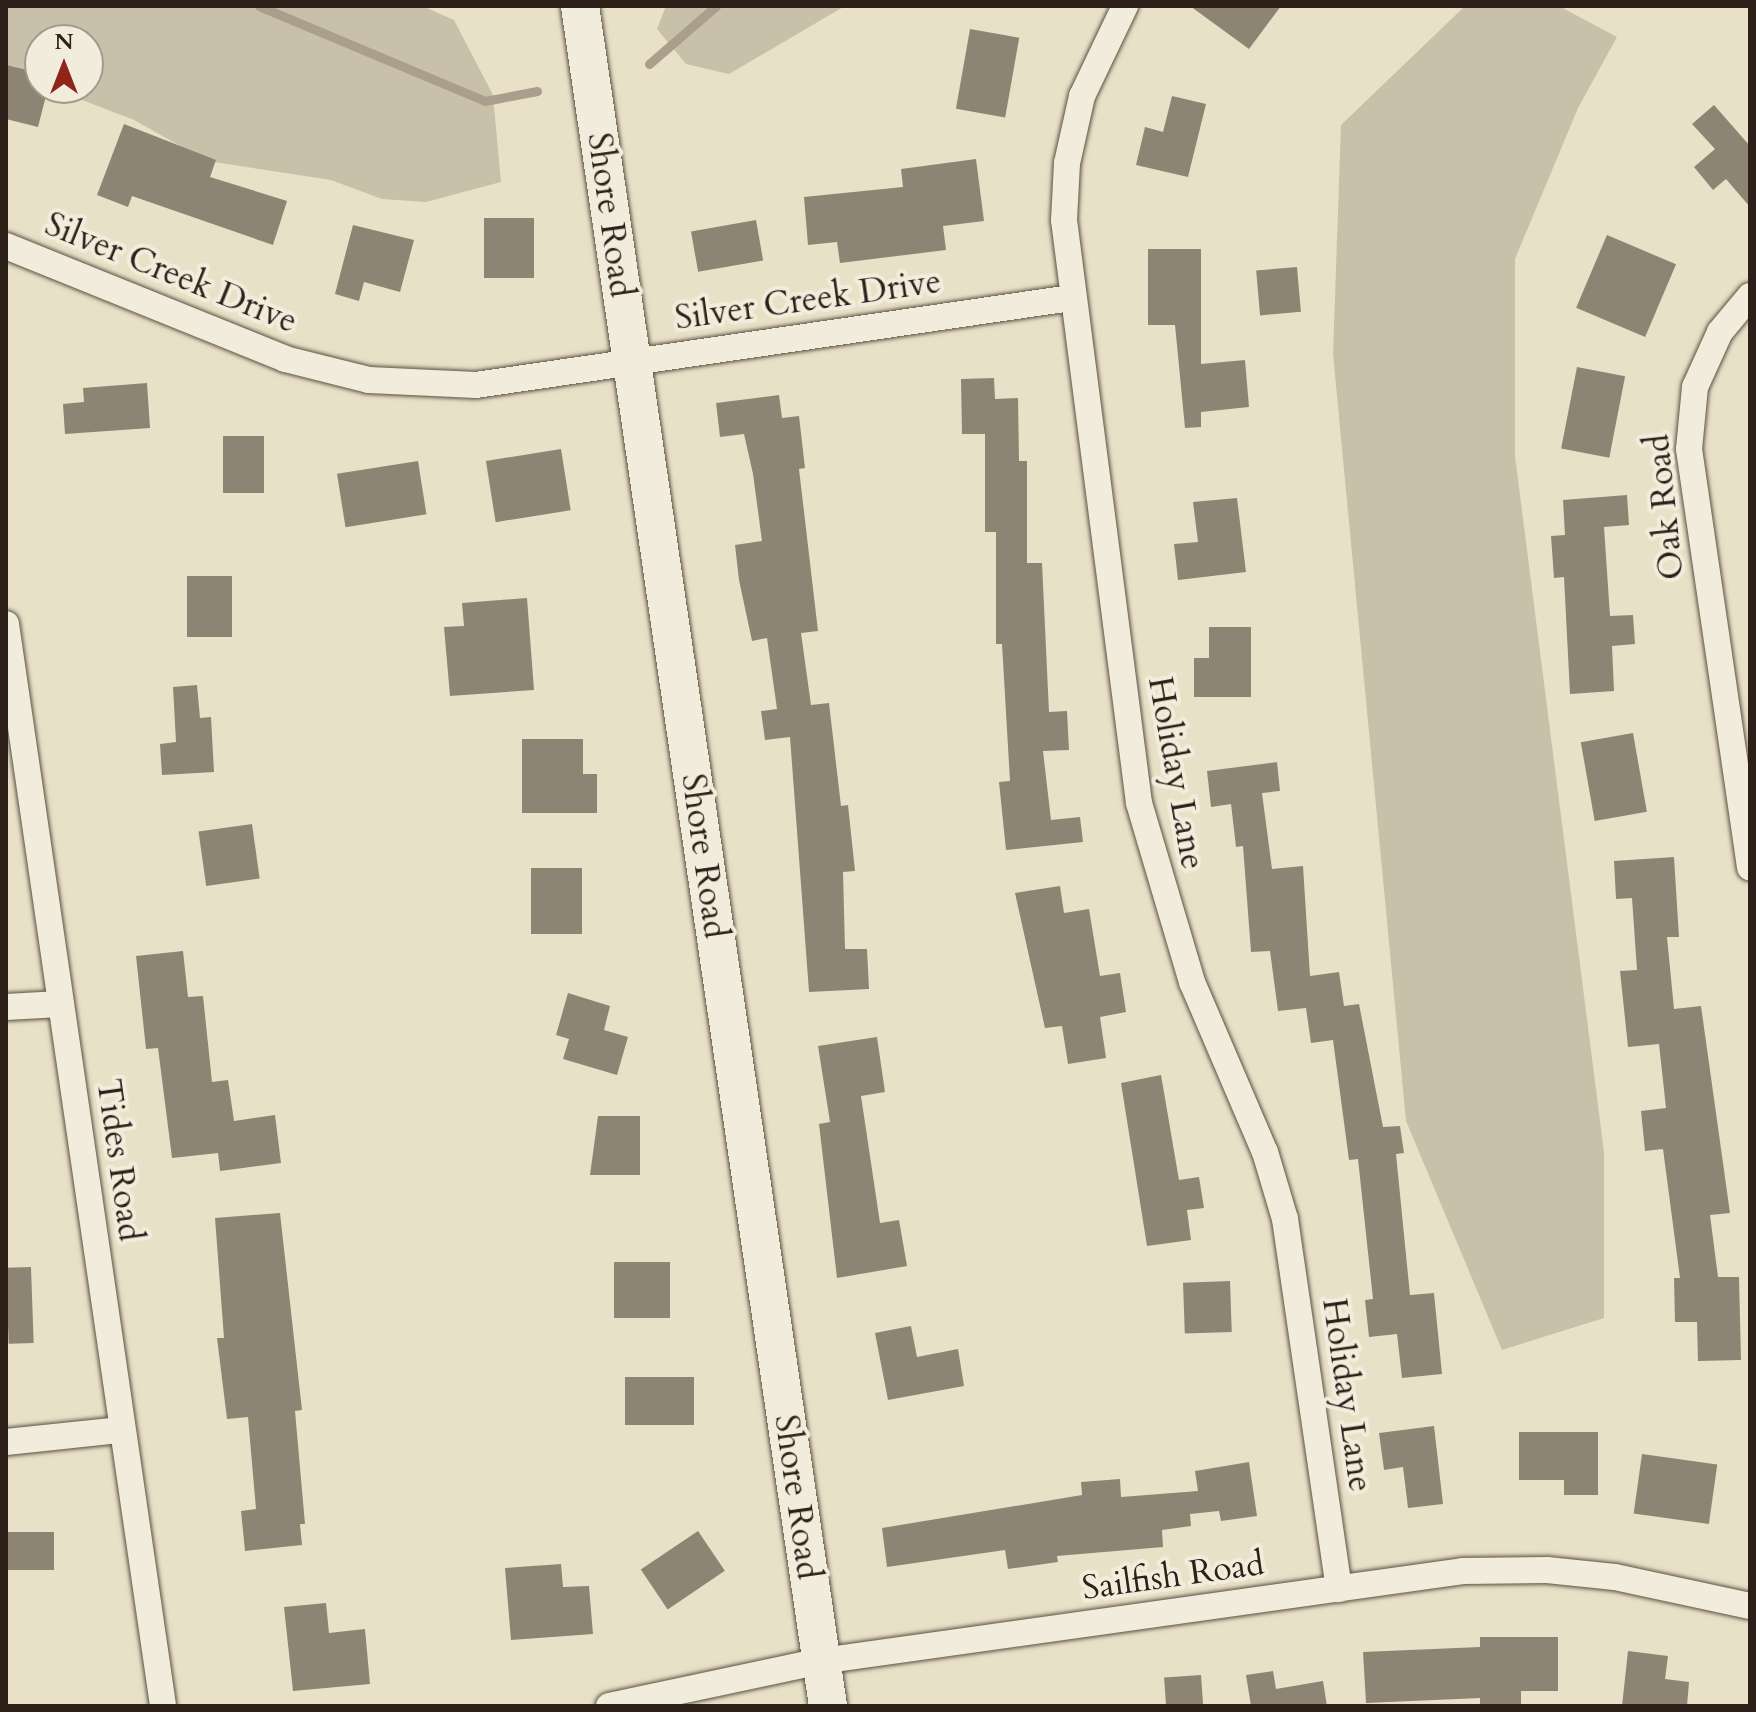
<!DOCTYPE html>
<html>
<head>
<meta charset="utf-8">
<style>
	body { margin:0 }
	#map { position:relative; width:1756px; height:1712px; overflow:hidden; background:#e9e1c7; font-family:Cardo,serif }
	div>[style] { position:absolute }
	.green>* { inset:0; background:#c9c0a9 }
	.stream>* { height:9px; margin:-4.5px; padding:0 4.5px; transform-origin:4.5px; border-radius:4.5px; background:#a99f8c }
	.building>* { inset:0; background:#8e8473; transform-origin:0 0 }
	.roads { filter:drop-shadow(0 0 2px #5b5044) drop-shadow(0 0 2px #5b5044) }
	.street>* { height:26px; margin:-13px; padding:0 13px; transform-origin:13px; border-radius:13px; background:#f1ecdb }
	.secondary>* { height:38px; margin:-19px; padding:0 19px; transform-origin:19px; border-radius:19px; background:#f1ecdb }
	span { translate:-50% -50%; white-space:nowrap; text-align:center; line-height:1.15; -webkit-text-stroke:8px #f1ecdb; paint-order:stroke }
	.street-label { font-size:34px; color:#2c2019 }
	.frame { position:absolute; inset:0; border:8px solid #2c2019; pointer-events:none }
	.north { position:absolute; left:24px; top:24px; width:80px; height:80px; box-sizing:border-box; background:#f1ecdb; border:2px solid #a29a8d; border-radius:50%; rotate:0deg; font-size:22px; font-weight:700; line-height:32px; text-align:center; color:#2c2019 }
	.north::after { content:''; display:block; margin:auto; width:28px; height:36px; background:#8f2418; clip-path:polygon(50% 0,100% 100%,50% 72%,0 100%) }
</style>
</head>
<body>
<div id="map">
	<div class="green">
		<i style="clip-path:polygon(6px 6px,422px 6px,454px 20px,493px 95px,501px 182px,426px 202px,382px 199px,331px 180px,207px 161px,134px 120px,51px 88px,88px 88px,88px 40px,40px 40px,40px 84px,6px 70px)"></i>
		<i style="clip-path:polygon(666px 6px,845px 6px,729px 74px,686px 64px,657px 29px)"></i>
		<i style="clip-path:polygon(1465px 6px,1559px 6px,1617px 37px,1578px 108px,1515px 259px,1515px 456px,1604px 1152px,1604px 1318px,1502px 1350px,1406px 1121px,1333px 354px,1341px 125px)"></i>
	</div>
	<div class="stream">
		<i style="left:259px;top:6px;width:245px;rotate:22.8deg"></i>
		<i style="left:485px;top:101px;width:53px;rotate:-10.9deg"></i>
		<i style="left:649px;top:64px;width:89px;rotate:-40.9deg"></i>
	</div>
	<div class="building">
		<i style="clip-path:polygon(1190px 6px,1281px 6px,1249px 49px)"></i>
		<i style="left:970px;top:29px;width:50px;height:81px;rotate:10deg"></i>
		<i style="clip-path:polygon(6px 65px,40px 73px,40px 88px,48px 88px,38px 127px,6px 119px)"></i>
		<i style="clip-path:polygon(1172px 96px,1206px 104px,1188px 177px,1136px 165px,1145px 127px,1163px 132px)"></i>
		<i style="clip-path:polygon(1714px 105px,1750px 146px,1750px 207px,1726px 179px,1713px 190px,1694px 167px,1715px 149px,1692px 124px)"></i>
		<i style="clip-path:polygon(124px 124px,216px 160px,210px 177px,287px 201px,273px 245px,132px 196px,128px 207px,97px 195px)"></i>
		<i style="clip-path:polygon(976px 159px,984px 221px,943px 226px,946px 250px,840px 263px,837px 242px,808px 245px,804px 197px,903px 187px,901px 169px)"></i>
		<i style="left:484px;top:218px;width:50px;height:60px"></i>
		<i style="left:756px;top:220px;width:41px;height:66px;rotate:80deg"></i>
		<i style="clip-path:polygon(353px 225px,414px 240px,400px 292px,364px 282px,359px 301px,335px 294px)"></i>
		<i style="left:1607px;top:235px;width:75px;height:79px;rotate:23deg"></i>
		<i style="clip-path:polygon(1148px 249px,1201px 249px,1201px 364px,1245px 360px,1249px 407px,1201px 412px,1201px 427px,1185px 428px,1175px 325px,1148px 325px)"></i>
		<i style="left:1297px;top:267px;width:45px;height:41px;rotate:85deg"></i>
		<i style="left:1577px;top:367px;width:49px;height:83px;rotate:11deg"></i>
		<i style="clip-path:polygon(994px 378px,995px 399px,1018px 398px,1019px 461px,1027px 461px,1027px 563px,1042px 563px,1049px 712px,1067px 711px,1069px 750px,1043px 751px,1051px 820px,1080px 817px,1083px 842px,1006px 850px,999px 782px,1010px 781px,1002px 644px,996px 644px,996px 532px,985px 532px,985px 434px,962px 434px,961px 379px)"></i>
		<i style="clip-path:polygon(147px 383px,150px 428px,65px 434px,63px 404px,84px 402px,83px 388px)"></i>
		<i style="clip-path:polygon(779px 395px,782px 418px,799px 416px,805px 468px,799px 469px,818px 631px,801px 633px,811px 705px,829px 703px,841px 806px,848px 805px,855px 871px,843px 872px,845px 949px,867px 949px,869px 989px,809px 992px,790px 737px,765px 740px,761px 711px,777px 709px,767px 638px,752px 641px,739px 580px,735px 545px,762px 541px,753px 474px,744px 434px,720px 437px,716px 403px)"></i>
		<i style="left:223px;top:436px;width:41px;height:57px"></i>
		<i style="left:561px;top:449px;width:62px;height:76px;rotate:81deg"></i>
		<i style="left:418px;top:461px;width:54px;height:82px;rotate:81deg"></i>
		<i style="clip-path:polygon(1627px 495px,1629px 525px,1604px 527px,1610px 616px,1633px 615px,1635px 644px,1612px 646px,1614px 691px,1570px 694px,1564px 577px,1554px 578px,1551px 536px,1565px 535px,1563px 500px)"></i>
		<i style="clip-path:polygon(1237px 498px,1246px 572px,1178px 580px,1174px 544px,1198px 542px,1193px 502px)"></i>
		<i style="left:187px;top:576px;width:45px;height:61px"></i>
		<i style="clip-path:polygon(527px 598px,534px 690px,450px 696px,444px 627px,464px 626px,462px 603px)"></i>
		<i style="clip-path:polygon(1209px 627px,1251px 627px,1251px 697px,1194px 697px,1194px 658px,1209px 658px)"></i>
		<i style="clip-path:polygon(197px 685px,200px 718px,211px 717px,214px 772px,162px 775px,160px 744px,176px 742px,173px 687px)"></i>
		<i style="left:1633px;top:733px;width:80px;height:53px;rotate:80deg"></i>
		<i style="clip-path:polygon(522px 739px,583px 739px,583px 774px,597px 774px,597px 813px,522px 813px)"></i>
		<i style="clip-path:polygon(1277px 762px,1280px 791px,1262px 793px,1272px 869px,1303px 866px,1310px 976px,1339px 972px,1344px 1006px,1359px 1004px,1383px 1127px,1400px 1126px,1404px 1153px,1396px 1154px,1410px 1295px,1434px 1293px,1442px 1374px,1402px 1378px,1397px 1334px,1369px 1337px,1365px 1300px,1373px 1299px,1358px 1159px,1349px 1160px,1333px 1040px,1311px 1043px,1306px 1008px,1278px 1011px,1270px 951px,1251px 952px,1243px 846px,1236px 847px,1231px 804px,1211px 807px,1207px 771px)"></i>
		<i style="left:252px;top:824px;width:55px;height:54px;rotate:82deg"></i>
		<i style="clip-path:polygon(1674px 857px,1679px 937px,1667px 937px,1674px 1009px,1701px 1006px,1730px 1213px,1710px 1215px,1718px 1277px,1739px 1277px,1741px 1360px,1698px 1361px,1697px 1322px,1675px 1322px,1674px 1278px,1680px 1278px,1663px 1149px,1645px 1151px,1641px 1111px,1666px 1108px,1659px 1044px,1628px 1047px,1620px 971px,1637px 970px,1632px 898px,1616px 899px,1614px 861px)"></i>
		<i style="left:531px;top:868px;width:51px;height:66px"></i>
		<i style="clip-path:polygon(1060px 886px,1064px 913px,1089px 909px,1100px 976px,1120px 973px,1126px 1012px,1100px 1017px,1106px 1058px,1068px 1064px,1062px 1026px,1045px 1028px,1015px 893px)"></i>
		<i style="clip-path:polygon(183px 951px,188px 997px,203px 996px,212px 1082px,228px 1080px,234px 1121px,275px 1115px,281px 1163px,220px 1171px,218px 1153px,172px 1158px,158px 1048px,146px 1049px,136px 956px)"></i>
		<i style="clip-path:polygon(568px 993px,610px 1006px,604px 1030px,628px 1037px,617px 1075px,563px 1059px,569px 1039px,556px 1035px)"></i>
		<i style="clip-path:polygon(877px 1037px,885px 1092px,861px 1096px,880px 1223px,899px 1220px,907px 1266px,837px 1278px,819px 1124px,830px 1122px,818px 1046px)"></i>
		<i style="clip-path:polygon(1161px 1075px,1179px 1180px,1199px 1177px,1204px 1208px,1187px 1210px,1191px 1240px,1147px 1246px,1121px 1083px)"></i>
		<i style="clip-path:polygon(598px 1116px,640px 1116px,640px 1175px,590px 1175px)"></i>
		<i style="clip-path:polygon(280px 1213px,302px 1410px,295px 1411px,305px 1524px,300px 1524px,302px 1545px,245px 1551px,241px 1511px,256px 1509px,248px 1417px,227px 1419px,217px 1338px,224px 1338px,215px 1218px)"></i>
		<i style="left:614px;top:1262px;width:56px;height:56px"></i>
		<i style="left:31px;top:1267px;width:76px;height:25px;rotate:88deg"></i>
		<i style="left:1230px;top:1281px;width:51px;height:47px;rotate:88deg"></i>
		<i style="clip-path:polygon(911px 1326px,917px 1357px,958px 1349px,964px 1386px,888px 1400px,875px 1333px)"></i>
		<i style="left:625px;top:1377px;width:69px;height:48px"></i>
		<i style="clip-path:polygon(1434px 1426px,1443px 1504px,1408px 1508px,1403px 1467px,1384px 1470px,1379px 1433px)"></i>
		<i style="clip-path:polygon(1519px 1432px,1598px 1432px,1598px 1495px,1564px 1495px,1564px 1480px,1519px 1480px)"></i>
		<i style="left:1642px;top:1454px;width:76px;height:60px;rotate:8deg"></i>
		<i style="clip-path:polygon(1249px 1462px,1257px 1516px,1221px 1521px,1219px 1511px,1190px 1514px,1191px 1526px,1162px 1530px,1163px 1547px,1057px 1556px,1058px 1562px,1008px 1569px,1005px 1550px,887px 1567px,882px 1528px,1082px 1495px,1081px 1482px,1120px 1479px,1121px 1497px,1198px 1491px,1195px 1471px)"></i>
		<i style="left:698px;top:1531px;width:48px;height:69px;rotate:56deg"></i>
		<i style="left:6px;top:1532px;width:48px;height:38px"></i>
		<i style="clip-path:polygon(561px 1564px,563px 1587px,589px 1586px,593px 1634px,511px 1640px,505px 1568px)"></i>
		<i style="clip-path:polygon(326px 1603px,329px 1633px,365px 1629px,370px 1684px,293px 1691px,284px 1607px)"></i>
		<i style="clip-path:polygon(1480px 1637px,1558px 1637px,1558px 1691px,1521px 1691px,1521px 1706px,1480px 1706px,1480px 1698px,1366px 1703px,1363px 1652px,1480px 1647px)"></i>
		<i style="clip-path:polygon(1628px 1651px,1668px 1656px,1665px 1679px,1689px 1682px,1687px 1706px,1622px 1706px)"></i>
		<i style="clip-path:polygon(1273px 1671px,1276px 1689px,1323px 1681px,1327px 1706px,1251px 1706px,1246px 1675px)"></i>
		<i style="left:1201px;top:1675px;width:31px;height:37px;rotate:86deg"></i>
	</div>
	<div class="roads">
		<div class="street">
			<i style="left:1125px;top:6px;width:100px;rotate:115.5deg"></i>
			<i style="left:1082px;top:96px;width:69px;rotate:102.6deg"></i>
			<i style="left:1067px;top:163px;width:57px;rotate:93deg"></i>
			<i style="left:1064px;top:220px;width:588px;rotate:82.67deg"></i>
			<i style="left:1139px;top:803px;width:187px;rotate:73.5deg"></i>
			<i style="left:1192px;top:982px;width:185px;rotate:66.8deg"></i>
			<i style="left:1265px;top:1152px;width:70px;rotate:73.4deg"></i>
			<i style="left:1285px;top:1219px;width:374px;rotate:81.7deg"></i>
			<i style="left:6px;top:246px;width:301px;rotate:22deg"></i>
			<i style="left:285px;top:359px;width:87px;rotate:14deg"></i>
			<i style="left:369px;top:380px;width:107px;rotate:2.7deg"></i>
			<i style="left:476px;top:385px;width:601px;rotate:-8.32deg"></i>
			<i style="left:1750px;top:296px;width:47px;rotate:129.8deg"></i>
			<i style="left:1720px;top:332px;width:60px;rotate:114.4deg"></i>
			<i style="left:1695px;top:387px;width:62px;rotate:95.5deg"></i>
			<i style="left:1689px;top:449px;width:423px;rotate:81.7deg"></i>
			<i style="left:6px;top:624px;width:1093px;rotate:81.74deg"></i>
			<i style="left:6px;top:1007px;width:54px;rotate:-3.2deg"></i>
			<i style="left:6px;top:1442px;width:116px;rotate:-6deg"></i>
			<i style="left:609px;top:1706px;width:217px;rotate:-12deg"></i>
			<i style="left:821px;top:1661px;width:648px;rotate:-7.98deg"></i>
			<i style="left:1463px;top:1571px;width:84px;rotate:-0.7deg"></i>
			<i style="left:1547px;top:1570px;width:68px;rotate:5.9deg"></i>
			<i style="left:1615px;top:1577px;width:138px;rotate:12.1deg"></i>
		</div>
		<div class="secondary">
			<i style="left:580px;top:6px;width:1718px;rotate:81.7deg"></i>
		</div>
	</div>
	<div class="street-label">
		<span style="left:610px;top:215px;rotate:82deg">Shore Road</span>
		<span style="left:171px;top:273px;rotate:22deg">Silver Creek Drive</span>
		<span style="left:808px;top:300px;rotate:-8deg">Silver Creek Drive</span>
		<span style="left:1665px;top:507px;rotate:-96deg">Oak Road</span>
		<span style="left:1176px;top:773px;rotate:80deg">Holiday Lane</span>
		<span style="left:704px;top:856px;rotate:82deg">Shore Road</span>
		<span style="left:119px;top:1160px;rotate:82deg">Tides Road</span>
		<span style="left:1347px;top:1395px;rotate:82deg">Holiday Lane</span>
		<span style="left:797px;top:1497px;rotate:82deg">Shore Road</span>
		<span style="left:1173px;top:1576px;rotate:-8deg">Sailfish Road</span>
	</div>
	<div class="frame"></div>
	<div class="north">N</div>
</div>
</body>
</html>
